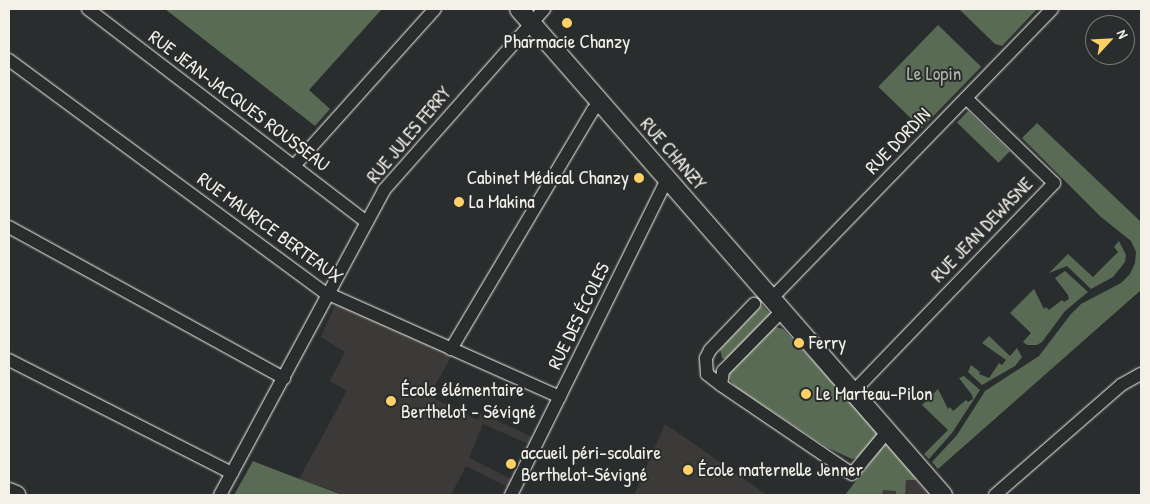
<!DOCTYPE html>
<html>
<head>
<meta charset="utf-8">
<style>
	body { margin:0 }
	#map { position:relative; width:1150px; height:504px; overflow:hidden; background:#2a2d2e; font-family:"Patrick Hand",sans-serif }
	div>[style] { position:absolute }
	.built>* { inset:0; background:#3c3a38 }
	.green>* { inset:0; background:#596b54; transform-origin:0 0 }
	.roads { filter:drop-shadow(0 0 1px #f4f1e8) drop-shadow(0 0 1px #f4f1e8) }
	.street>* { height:12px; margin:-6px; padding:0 6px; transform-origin:6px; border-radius:6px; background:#2a2d2e }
	.secondary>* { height:18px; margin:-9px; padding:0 9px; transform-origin:9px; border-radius:9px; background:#2a2d2e }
	.dots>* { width:14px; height:14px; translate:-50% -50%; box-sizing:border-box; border:2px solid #2a2d2e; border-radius:50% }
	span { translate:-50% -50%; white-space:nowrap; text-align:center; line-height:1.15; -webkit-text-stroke:4px #2a2d2e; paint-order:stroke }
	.poi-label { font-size:19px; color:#f4f1e8 }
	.right { translate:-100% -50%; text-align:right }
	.left { translate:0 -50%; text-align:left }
	.park-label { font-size:19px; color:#aeb5a5 }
	.street-label { font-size:19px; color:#f4f1e8 }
	.frame { position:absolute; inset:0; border:10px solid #f4f1e8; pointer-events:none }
	.north { position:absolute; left:1085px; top:15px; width:50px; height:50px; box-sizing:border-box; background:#2a2d2e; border:1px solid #7b7b78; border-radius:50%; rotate:65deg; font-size:14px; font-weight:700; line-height:20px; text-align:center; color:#f4f1e8 }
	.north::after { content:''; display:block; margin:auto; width:18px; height:22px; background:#ffd166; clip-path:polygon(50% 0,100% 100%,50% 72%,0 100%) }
</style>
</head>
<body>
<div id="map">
	<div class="built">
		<i style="clip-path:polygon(336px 303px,452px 355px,429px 396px,478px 420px,481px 413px,534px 438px,531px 445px,483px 424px,469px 458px,513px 480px,509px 488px,466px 466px,451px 495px,342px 495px,299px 479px,347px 391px,330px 381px,345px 352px,321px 337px)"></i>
		<i style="clip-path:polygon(665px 424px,680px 434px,767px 495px,634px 495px)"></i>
		<i style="clip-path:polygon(891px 443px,936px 495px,851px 495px)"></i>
	</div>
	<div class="green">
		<i style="clip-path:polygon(165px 9px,382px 9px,309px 90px,330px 109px,315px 126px)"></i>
		<i style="clip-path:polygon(959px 9px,1037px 9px,1002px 46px,995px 44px)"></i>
		<i style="left:938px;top:25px;width:60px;height:86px;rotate:44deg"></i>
		<i style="left:968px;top:111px;width:58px;height:16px;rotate:44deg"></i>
		<i style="clip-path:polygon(1037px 123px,1141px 222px,1141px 290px,938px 469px,932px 462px,957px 435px,985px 391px,1039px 356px,1071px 314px,1081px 304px,1121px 283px,1130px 274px,1135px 263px,1136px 252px,1131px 241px,1101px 217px,1022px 138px)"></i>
		<i style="clip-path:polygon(1119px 241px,1126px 255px,1125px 262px,1113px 277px,1091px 289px,1067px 266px,1049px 273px,1068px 254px,1093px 277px,1118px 252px,1114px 247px)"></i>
		<i style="clip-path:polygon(1065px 271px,1088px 292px,1065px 311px,1042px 342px,1037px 345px,1027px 345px,1023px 342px,1031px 333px,1010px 313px,1034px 289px,1044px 309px,1046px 307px,1049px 310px,1062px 300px,1064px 302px,1069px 299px,1068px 295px,1055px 278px)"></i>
		<i style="clip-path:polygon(762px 305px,773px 317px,727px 360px,722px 358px,720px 349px)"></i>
		<i style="clip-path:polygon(775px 327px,783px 329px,877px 428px,878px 434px,860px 457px,852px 459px,828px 448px,737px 388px,731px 382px,729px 378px,731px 369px)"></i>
		<i style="clip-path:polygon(989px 336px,1010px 356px,1017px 348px,1022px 357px,1015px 366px,982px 385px,968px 372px,971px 365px,980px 372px,979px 374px,989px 378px,999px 363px,1002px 365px,1006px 360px,982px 343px)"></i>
		<i style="clip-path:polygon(964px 376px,980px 390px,952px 433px,929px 459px,924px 454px,948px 430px,922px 405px,938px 389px,948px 409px,950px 407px,953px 411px,966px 400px,968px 402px,973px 399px,972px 395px,959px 378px)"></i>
		<i style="clip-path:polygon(886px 442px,917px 475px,915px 480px,906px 480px,905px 495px,896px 495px,896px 491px,883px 490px,882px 495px,845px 495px)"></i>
		<i style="clip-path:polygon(253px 461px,281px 472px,342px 495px,234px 495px)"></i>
	</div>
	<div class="roads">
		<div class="street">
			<i style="left:88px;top:9px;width:351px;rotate:37.4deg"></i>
			<i style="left:9px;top:60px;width:391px;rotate:36.4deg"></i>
			<i style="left:324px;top:292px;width:258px;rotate:24deg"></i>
			<i style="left:294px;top:166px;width:211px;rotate:-48.1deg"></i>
			<i style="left:9px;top:227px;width:314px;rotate:28.8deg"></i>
			<i style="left:771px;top:299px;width:404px;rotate:-45.9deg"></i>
			<i style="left:782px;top:311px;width:84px;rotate:134.5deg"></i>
			<i style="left:723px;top:371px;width:14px;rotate:98deg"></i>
			<i style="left:721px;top:385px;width:158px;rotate:34.2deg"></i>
			<i style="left:852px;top:474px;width:55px;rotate:-50.2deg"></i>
			<i style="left:451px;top:349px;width:278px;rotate:-59.3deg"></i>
			<i style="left:593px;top:110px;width:11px;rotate:-49deg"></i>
			<i style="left:9px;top:360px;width:250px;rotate:26.9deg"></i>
			<i style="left:721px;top:385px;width:18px;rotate:-142deg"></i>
			<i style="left:707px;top:374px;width:16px;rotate:-94deg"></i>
			<i style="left:706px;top:358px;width:9px;rotate:-63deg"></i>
			<i style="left:710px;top:350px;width:64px;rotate:-46.3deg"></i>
			<i style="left:853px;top:392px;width:290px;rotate:-46.1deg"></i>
			<i style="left:1054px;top:183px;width:122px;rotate:-136deg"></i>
			<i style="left:220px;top:495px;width:346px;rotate:-61.7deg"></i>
			<i style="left:384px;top:190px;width:242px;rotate:-48.5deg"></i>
			<i style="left:511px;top:495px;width:352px;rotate:-63.7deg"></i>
			<i style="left:995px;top:495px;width:167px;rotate:-41.1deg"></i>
			<i style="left:1121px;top:385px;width:23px;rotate:-29deg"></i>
		</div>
		<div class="secondary">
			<i style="left:519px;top:9px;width:645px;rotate:48.9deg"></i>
			<i style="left:9px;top:492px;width:8px;rotate:23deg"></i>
		</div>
	</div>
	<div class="dots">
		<i style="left:567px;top:23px;background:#ffd166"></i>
		<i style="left:639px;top:178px;background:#ffd166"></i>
		<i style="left:459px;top:202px;background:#ffd166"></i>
		<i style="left:799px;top:343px;background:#ffd166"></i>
		<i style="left:806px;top:394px;background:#ffd166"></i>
		<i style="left:391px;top:401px;background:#ffd166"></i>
		<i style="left:511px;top:464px;background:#ffd166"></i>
		<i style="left:688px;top:470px;background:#ffd166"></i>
	</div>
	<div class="poi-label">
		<span style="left:567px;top:42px">Pharmacie Chanzy</span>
		<span class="right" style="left:629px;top:178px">Cabinet Médical Chanzy</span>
		<span class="left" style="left:469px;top:202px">La Makina</span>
		<span class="left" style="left:809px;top:343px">Ferry</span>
		<span class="left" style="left:401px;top:401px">École élémentaire<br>Berthelot - Sévigné</span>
		<span class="left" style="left:816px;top:394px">Le Marteau-Pilon</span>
		<span class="left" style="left:521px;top:464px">accueil péri-scolaire<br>Berthelot-Sévigné</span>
		<span class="left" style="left:698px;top:470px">École maternelle Jenner</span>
	</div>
	<div class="park-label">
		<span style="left:934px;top:74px">Le Lopin</span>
	</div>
	<div class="street-label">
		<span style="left:239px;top:101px;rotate:37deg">RUE JEAN-JACQUES ROUSSEAU</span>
		<span style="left:409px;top:135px;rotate:-50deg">RUE JULES FERRY</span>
		<span style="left:898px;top:141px;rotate:-46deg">RUE DORDIN</span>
		<span style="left:673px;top:154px;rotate:49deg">RUE CHANZY</span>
		<span style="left:270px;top:228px;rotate:36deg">RUE MAURICE BERTEAUX</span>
		<span style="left:982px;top:230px;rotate:-46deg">RUE JEAN DEWASNE</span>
		<span style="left:579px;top:316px;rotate:-64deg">RUE DES ÉCOLES</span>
	</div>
	<div class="frame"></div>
	<div class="north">N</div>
</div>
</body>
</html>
